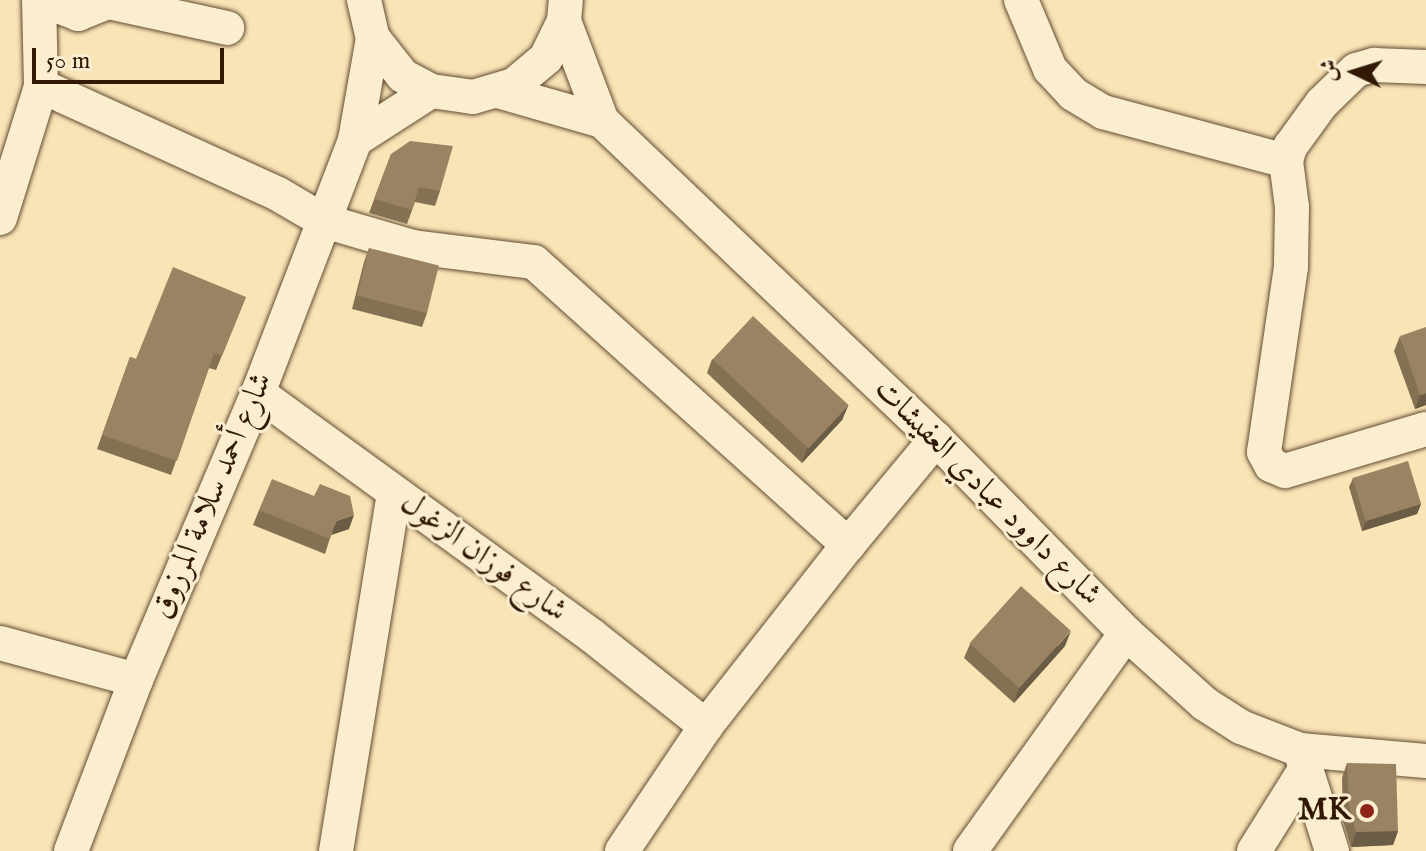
<!DOCTYPE html>
<html>
<head>
<meta charset="utf-8">
<style>
	body { margin:0 }
	#map { position:relative; width:1426px; height:851px; overflow:hidden; background:#f9e4b6; font-family:"IM FELL English",Amiri,serif }
	div>[style] { position:absolute }
	.roads { filter:drop-shadow(0 0 2px #634c32) drop-shadow(0 0 2px #634c32) }
	.minor>* { height:34px; margin:-17px; padding:0 17px; transform-origin:17px; border-radius:17px; background:#fbedd0 }
	.wall>* { inset:0; background:#847154 }
	.shaded-wall>* { inset:0; background:#6b5c45 }
	.building>* { inset:0; background:#998362; transform-origin:0 0 }
	.dots>* { width:22px; height:22px; translate:-50% -50%; box-sizing:border-box; border:4px solid #fbedd0; border-radius:50% }
	span { translate:-50% -50%; white-space:nowrap; text-align:center; line-height:1.15; -webkit-text-stroke:6px #fbedd0; paint-order:stroke }
	.street-label { font-size:32px; color:#311906 }
	.poi-label { font-size:32px; color:#311906; font-weight:700 }
	.right { translate:-100% -50%; text-align:right }
	.north { position:absolute; left:1314px; top:32px; width:80px; height:80px; -webkit-text-stroke:6px #fbedd0; paint-order:stroke; rotate:274deg; font-size:22px; font-weight:700; line-height:32px; text-align:center; color:#311906 }
	.north::after { content:''; display:block; margin:auto; width:28px; height:36px; background:#311906; clip-path:polygon(50% 0,100% 100%,50% 72%,0 100%) }
	.scale { position:absolute; left:32px; top:48px; width:192px; height:36px; box-sizing:border-box; border:4px solid #311906; border-top:0; padding-left:10px; font-size:24px; line-height:28px; white-space:nowrap; color:#311906; -webkit-text-stroke:6px #fbedd0; paint-order:stroke }
</style>
</head>
<body>
<div id="map">
	<div class="roads">
		<div class="minor">
			<i style="left:42px;top:0;width:39px;rotate:21deg"></i>
			<i style="left:78px;top:14px;width:32px;rotate:-22deg"></i>
			<i style="left:108px;top:2px;width:122px;rotate:12.3deg"></i>
			<i style="left:364px;top:0;width:39px;rotate:77deg"></i>
			<i style="left:373px;top:38px;width:48px;rotate:51.7deg"></i>
			<i style="left:403px;top:76px;width:32px;rotate:28deg"></i>
			<i style="left:431px;top:91px;width:42px;rotate:8.1deg"></i>
			<i style="left:473px;top:97px;width:43px;rotate:-16.3deg"></i>
			<i style="left:514px;top:85px;width:42px;rotate:-40.2deg"></i>
			<i style="left:546px;top:58px;width:41px;rotate:-64.1deg"></i>
			<i style="left:564px;top:21px;width:21px;rotate:-85deg"></i>
			<i style="left:1021px;top:0;width:75px;rotate:67.2deg"></i>
			<i style="left:1050px;top:69px;width:34px;rotate:47deg"></i>
			<i style="left:1073px;top:94px;width:35px;rotate:31deg"></i>
			<i style="left:1103px;top:112px;width:189px;rotate:15deg"></i>
			<i style="left:1286px;top:161px;width:15px;rotate:-74deg"></i>
			<i style="left:1290px;top:147px;width:54px;rotate:-54deg"></i>
			<i style="left:1322px;top:103px;width:47px;rotate:-44.1deg"></i>
			<i style="left:1356px;top:70px;width:19px;rotate:-16deg"></i>
			<i style="left:1374px;top:65px;width:52px;rotate:2.2deg"></i>
			<i style="left:564px;top:21px;width:107px;rotate:69.2deg"></i>
			<i style="left:41px;top:86px;width:260px;rotate:24.5deg"></i>
			<i style="left:278px;top:194px;width:53px;rotate:30.4deg"></i>
			<i style="left:324px;top:221px;width:93px;rotate:16.3deg"></i>
			<i style="left:413px;top:247px;width:122px;rotate:7.1deg"></i>
			<i style="left:534px;top:262px;width:423px;rotate:42deg"></i>
			<i style="left:501px;top:92px;width:105px;rotate:16deg"></i>
			<i style="left:602px;top:121px;width:461px;rotate:43.6deg"></i>
			<i style="left:936px;top:439px;width:272px;rotate:45.6deg"></i>
			<i style="left:1126px;top:633px;width:106px;rotate:41.9deg"></i>
			<i style="left:1205px;top:704px;width:43px;rotate:32.6deg"></i>
			<i style="left:1241px;top:727px;width:63px;rotate:21.3deg"></i>
			<i style="left:1300px;top:750px;width:126px;rotate:5deg"></i>
			<i style="left:355px;top:140px;width:90px;rotate:-32.8deg"></i>
			<i style="left:1286px;top:161px;width:46px;rotate:82.6deg"></i>
			<i style="left:1292px;top:207px;width:60px;rotate:91deg"></i>
			<i style="left:1291px;top:267px;width:187px;rotate:98.3deg"></i>
			<i style="left:1264px;top:452px;width:15px;rotate:62deg"></i>
			<i style="left:1271px;top:465px;width:15px;rotate:23deg"></i>
			<i style="left:1285px;top:471px;width:147px;rotate:-16.6deg"></i>
			<i style="left:0;top:218px;width:138px;rotate:-72.7deg"></i>
			<i style="left:41px;top:86px;width:86px;rotate:-91.3deg"></i>
			<i style="left:258px;top:393px;width:412px;rotate:36deg"></i>
			<i style="left:591px;top:635px;width:147px;rotate:38.4deg"></i>
			<i style="left:0;top:643px;width:141px;rotate:15.2deg"></i>
			<i style="left:1300px;top:750px;width:106px;rotate:72.4deg"></i>
			<i style="left:71px;top:851px;width:183px;rotate:-69.2deg"></i>
			<i style="left:136px;top:680px;width:312px;rotate:-67deg"></i>
			<i style="left:258px;top:393px;width:271px;rotate:-69deg"></i>
			<i style="left:355px;top:140px;width:104px;rotate:-80deg"></i>
			<i style="left:336px;top:851px;width:362px;rotate:-80.8deg"></i>
			<i style="left:622px;top:851px;width:151px;rotate:-56.1deg"></i>
			<i style="left:706px;top:726px;width:230px;rotate:-51.9deg"></i>
			<i style="left:848px;top:545px;width:138px;rotate:-50.3deg"></i>
			<i style="left:970px;top:851px;width:268px;rotate:-54.4deg"></i>
			<i style="left:1254px;top:851px;width:98px;rotate:-57.9deg"></i>
		</div>
	</div>
	<div class="wall">
		<i style="clip-path:polygon(391px 154px,440px 191px,435px 206px,415px 202px,407px 224px,369px 213px)"></i>
		<i style="clip-path:polygon(369px 248px,427px 313px,422px 327px,352px 309px,364px 262px)"></i>
		<i style="clip-path:polygon(246px 297px,216px 370px,209px 368px,171px 475px,97px 449px,130px 357px,136px 359px)"></i>
		<i style="clip-path:polygon(1400px 336px,1426px 405px,1415px 409px,1394px 351px)"></i>
		<i style="clip-path:polygon(712px 359px,848px 406px,842px 420px,802px 463px,707px 373px)"></i>
		<i style="clip-path:polygon(1353px 478px,1421px 504px,1417px 514px,1362px 531px,1349px 487px)"></i>
		<i style="clip-path:polygon(259px 510px,349px 529px,331px 535px,325px 554px,253px 525px)"></i>
		<i style="clip-path:polygon(970px 644px,1065px 646px,1014px 703px,964px 658px)"></i>
		<i style="clip-path:polygon(1347px 763px,1398px 831px,1393px 845px,1351px 847px,1343px 821px,1342px 778px)"></i>
	</div>
	<div class="shaded-wall">
		<i style="clip-path:polygon(1426px 393px,1426px 405px,1415px 409px,1420px 395px)"></i>
		<i style="clip-path:polygon(848px 406px,842px 420px,802px 463px,807px 449px)"></i>
		<i style="clip-path:polygon(1421px 504px,1417px 514px,1362px 531px,1366px 521px)"></i>
		<i style="clip-path:polygon(354px 515px,349px 529px,331px 535px,336px 521px)"></i>
		<i style="clip-path:polygon(1071px 631px,1065px 646px,1014px 703px,1019px 688px)"></i>
		<i style="clip-path:polygon(1398px 831px,1393px 845px,1351px 847px,1356px 832px)"></i>
	</div>
	<div class="building">
		<i style="clip-path:polygon(410px 141px,453px 146px,440px 191px,419px 187px,412px 210px,374px 199px,391px 154px)"></i>
		<i style="left:369px;top:248px;width:72px;height:49px;rotate:14deg"></i>
		<i style="clip-path:polygon(173px 267px,246px 297px,222px 356px,214px 353px,177px 461px,102px 435px,130px 357px,136px 359px)"></i>
		<i style="left:753px;top:316px;width:131px;height:59px;rotate:43deg"></i>
		<i style="clip-path:polygon(1426px 327px,1426px 393px,1420px 395px,1400px 336px)"></i>
		<i style="left:1408px;top:461px;width:45px;height:58px;rotate:73deg"></i>
		<i style="clip-path:polygon(272px 479px,314px 496px,320px 484px,350px 496px,354px 515px,336px 521px,330px 539px,259px 510px)"></i>
		<i style="left:1021px;top:586px;width:67px;height:77px;rotate:42deg"></i>
		<i style="clip-path:polygon(1347px 763px,1396px 764px,1398px 831px,1356px 832px,1349px 806px)"></i>
	</div>
	<div class="dots">
		<i style="left:1367px;top:811px;background:#8f2418"></i>
	</div>
	<div class="street-label">
		<span style="left:987px;top:493px;rotate:45deg">شارع داوود عبادي العفيشات</span>
		<span style="left:213px;top:496px;rotate:-67deg">شارع أحمد سلامة المرزوق</span>
		<span style="left:483px;top:558px;rotate:36deg">شارع فوزان الزغول</span>
	</div>
	<div class="poi-label">
		<span class="right" style="left:1351px;top:811px">MK</span>
	</div>
	<div class="north">ش</div>
	<div class="scale">50 m</div>
</div>
</body>
</html>
